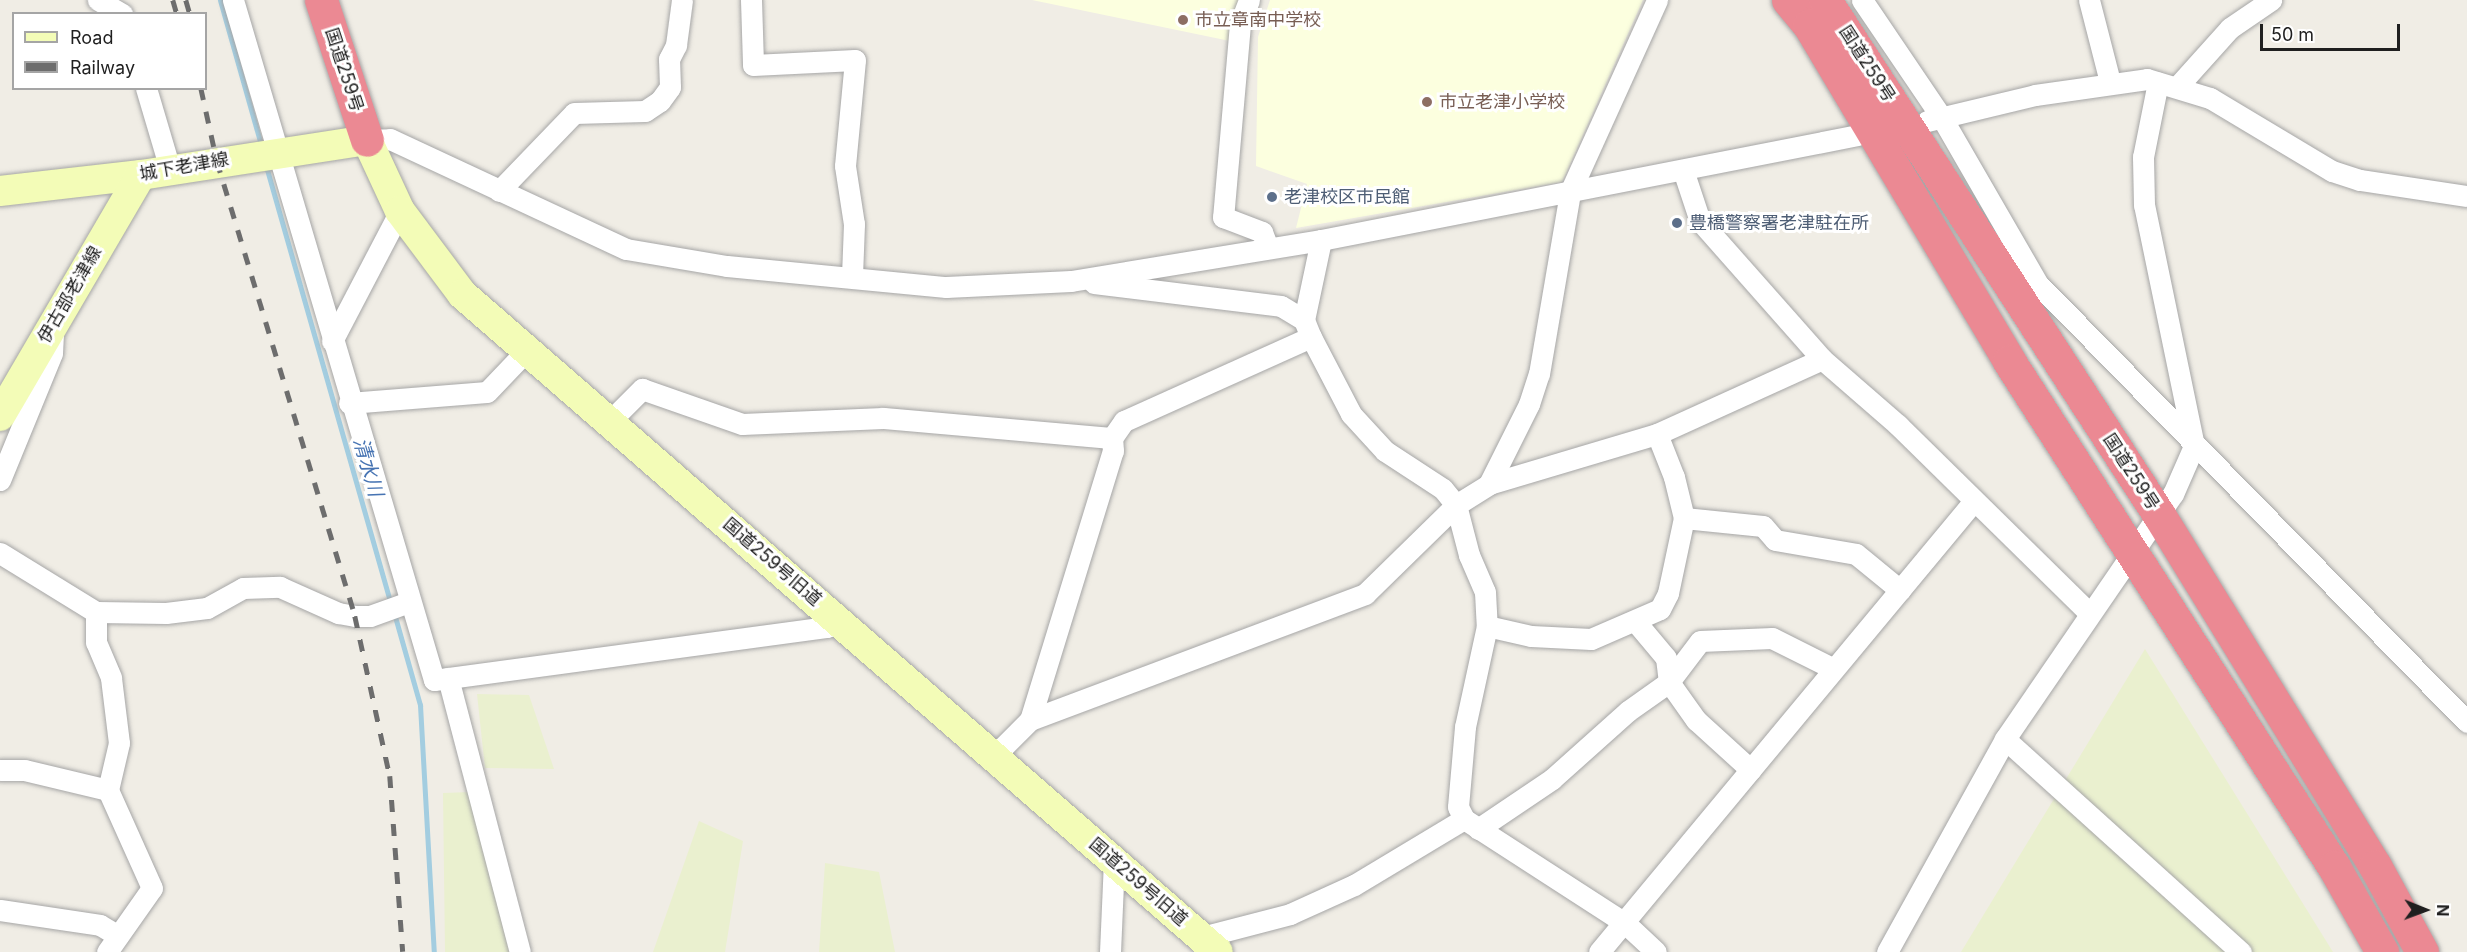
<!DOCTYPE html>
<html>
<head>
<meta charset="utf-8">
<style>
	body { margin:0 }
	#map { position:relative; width:2467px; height:952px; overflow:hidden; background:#f0ede5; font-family:Inter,"Noto Sans JP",sans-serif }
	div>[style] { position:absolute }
	.education>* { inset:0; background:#fcffdf }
	.farmland>* { inset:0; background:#eaf0cf }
	.stream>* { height:5px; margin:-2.5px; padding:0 2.5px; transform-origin:2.5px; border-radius:2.5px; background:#a3cde0 }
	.roads { filter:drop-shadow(0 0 2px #a6a6a6) drop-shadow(0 0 2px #a6a6a6) }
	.street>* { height:21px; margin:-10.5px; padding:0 10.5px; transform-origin:10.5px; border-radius:10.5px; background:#fff }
	.secondary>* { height:30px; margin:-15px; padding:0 15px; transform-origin:15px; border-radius:15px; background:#f3fcb7 }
	.highway>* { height:33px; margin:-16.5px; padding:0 16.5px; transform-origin:16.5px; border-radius:16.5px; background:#eb8993 }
	.rail>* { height:4.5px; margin-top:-2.25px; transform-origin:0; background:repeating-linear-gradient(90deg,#6d6d6d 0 12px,transparent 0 24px) }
	.dots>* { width:16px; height:16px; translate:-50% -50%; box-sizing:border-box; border:3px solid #fff; border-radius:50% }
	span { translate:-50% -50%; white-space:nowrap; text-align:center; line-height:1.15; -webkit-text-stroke:6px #fff; paint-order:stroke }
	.education-label { font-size:18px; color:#785e54 }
	.left { translate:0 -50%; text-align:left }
	.street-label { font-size:18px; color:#1f1f1f }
	.service-label { font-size:18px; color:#4e5e75 }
	.water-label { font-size:20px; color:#4774b3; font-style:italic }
	.legend { position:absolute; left:12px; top:12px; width:195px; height:78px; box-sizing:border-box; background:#fff; border:2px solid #a5a5a5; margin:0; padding:8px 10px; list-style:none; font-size:18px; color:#1f1f1f }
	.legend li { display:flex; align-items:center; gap:12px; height:30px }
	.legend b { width:30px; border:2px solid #a5a5a5 }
	.north { position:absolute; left:2395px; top:880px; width:60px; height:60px; -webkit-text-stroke:4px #fff; paint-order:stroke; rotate:91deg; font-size:16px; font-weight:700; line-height:24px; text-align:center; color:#1f1f1f }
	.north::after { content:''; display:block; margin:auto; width:21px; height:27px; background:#1f1f1f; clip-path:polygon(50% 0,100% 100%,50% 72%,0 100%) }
	.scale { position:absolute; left:2260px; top:24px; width:140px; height:27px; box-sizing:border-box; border:3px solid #1f1f1f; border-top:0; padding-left:8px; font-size:18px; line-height:21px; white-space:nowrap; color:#1f1f1f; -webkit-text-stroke:4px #fff; paint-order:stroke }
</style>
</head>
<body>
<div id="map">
	<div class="education">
		<i style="clip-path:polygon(1032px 0,1240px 0,1230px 41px)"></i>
		<i style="clip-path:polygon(1270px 0,1643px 0,1562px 182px,1296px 228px,1307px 184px,1256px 166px,1258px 37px)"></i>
	</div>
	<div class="farmland">
		<i style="clip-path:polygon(2145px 649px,2333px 952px,1961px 952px)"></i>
		<i style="clip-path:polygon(477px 694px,529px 695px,554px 769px,485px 768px)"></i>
		<i style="clip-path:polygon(471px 792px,509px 952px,445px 952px,443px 793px)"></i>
		<i style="clip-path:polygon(699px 821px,743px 841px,725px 952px,653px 952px)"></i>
		<i style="clip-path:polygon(825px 863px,879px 872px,895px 952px,819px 952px)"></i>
	</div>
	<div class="stream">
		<i style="left:220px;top:0;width:154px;rotate:74.2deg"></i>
		<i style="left:266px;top:166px;width:455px;rotate:74.1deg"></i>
		<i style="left:394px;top:613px;width:96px;rotate:74.2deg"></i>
		<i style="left:420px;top:705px;width:247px;rotate:86.8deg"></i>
	</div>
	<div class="roads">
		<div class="street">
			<i style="left:98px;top:0;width:28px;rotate:30deg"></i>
			<i style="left:233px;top:0;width:709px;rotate:73.53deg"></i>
			<i style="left:434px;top:680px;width:397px;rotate:-7.7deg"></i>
			<i style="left:827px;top:627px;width:14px;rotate:-25deg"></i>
			<i style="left:751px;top:0;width:65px;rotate:88.2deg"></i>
			<i style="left:753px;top:65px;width:102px;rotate:-2.8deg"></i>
			<i style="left:855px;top:60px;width:106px;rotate:95.4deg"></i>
			<i style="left:845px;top:166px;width:59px;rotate:81.2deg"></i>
			<i style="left:854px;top:224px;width:51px;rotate:92.2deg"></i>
			<i style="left:1249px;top:0;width:26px;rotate:111deg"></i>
			<i style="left:1240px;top:24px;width:194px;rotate:95deg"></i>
			<i style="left:1223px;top:217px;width:42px;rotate:21deg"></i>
			<i style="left:1262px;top:232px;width:17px;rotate:69deg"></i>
			<i style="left:1862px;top:0;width:143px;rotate:55.9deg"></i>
			<i style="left:1942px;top:118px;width:192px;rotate:60deg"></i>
			<i style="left:2038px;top:284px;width:613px;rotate:45.59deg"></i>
			<i style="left:2089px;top:0;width:85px;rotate:75.6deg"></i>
			<i style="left:2177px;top:87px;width:79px;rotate:-48.1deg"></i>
			<i style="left:2230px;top:28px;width:50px;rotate:-34.3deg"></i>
			<i style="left:146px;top:88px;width:84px;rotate:73.5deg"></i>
			<i style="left:1927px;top:121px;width:111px;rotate:-13.5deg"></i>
			<i style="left:2035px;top:95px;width:113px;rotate:-8.1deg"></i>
			<i style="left:2147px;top:79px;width:66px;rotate:16.8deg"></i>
			<i style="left:2210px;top:98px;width:142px;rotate:30.9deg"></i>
			<i style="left:2332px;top:171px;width:29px;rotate:18deg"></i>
			<i style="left:2360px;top:180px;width:108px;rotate:8.5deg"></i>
			<i style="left:367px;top:140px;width:23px;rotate:-2deg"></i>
			<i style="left:390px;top:139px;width:260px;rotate:25deg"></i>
			<i style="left:626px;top:249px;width:102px;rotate:9.6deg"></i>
			<i style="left:727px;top:266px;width:220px;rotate:5.5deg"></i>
			<i style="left:946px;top:287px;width:125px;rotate:-2.7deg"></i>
			<i style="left:1071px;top:281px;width:253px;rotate:-9.3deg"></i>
			<i style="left:1321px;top:240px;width:547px;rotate:-11.06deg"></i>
			<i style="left:1683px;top:170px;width:54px;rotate:71.6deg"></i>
			<i style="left:1700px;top:221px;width:184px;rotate:48.5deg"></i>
			<i style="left:1822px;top:359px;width:101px;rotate:41deg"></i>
			<i style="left:1898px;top:425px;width:269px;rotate:44.5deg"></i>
			<i style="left:499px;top:191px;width:108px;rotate:-46.1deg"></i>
			<i style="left:574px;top:113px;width:71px;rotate:-1.6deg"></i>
			<i style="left:645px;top:111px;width:18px;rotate:-34deg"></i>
			<i style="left:660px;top:101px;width:17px;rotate:-54deg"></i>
			<i style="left:670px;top:87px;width:28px;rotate:-92deg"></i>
			<i style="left:669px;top:59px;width:16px;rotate:-63deg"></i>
			<i style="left:676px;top:45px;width:45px;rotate:-82.4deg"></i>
			<i style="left:1321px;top:240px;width:82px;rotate:102deg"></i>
			<i style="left:1304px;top:320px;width:18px;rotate:68deg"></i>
			<i style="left:1311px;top:337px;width:87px;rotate:62.5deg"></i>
			<i style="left:1351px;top:414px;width:50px;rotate:47.4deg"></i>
			<i style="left:1385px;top:451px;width:69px;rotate:33.2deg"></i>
			<i style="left:1443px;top:489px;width:21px;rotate:51deg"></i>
			<i style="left:1456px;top:505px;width:52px;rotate:75.4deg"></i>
			<i style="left:1469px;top:555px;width:40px;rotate:66.6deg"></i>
			<i style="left:1485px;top:592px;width:34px;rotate:87deg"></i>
			<i style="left:1487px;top:626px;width:103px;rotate:102.3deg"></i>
			<i style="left:1465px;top:727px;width:80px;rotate:95deg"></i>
			<i style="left:1458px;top:807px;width:13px;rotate:63deg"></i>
			<i style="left:1464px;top:819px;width:192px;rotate:32.9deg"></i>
			<i style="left:1625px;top:923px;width:42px;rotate:43.1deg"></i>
			<i style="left:1094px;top:283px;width:188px;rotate:7deg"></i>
			<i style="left:1281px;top:306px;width:27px;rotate:31deg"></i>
			<i style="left:332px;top:341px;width:147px;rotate:-62.4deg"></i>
			<i style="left:349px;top:403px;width:138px;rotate:-4.6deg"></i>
			<i style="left:487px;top:392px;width:58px;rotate:-46.4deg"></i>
			<i style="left:609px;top:422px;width:47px;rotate:-45deg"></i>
			<i style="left:642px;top:389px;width:106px;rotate:19.3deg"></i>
			<i style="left:742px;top:424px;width:141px;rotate:-2.4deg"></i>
			<i style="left:883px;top:418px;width:230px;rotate:5deg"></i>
			<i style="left:0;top:480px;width:137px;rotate:-67.7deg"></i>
			<i style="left:52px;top:353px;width:18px;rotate:-87deg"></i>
			<i style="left:1489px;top:484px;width:175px;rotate:-16.6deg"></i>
			<i style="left:1657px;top:434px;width:181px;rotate:-24.4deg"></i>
			<i style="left:1684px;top:518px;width:79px;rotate:5.8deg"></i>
			<i style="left:1763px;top:526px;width:18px;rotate:49deg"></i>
			<i style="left:1775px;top:540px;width:82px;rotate:9.8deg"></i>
			<i style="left:1856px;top:554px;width:57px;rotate:39.3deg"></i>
			<i style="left:0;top:553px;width:113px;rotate:31.6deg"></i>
			<i style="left:96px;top:612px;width:30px;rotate:90deg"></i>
			<i style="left:96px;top:642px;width:39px;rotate:67deg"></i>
			<i style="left:111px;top:678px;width:65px;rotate:83deg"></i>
			<i style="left:119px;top:743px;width:48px;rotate:103.2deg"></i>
			<i style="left:108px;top:790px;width:86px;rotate:-166.6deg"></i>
			<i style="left:24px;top:770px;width:24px;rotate:180deg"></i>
			<i style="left:96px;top:612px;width:70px;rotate:0.8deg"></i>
			<i style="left:166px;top:613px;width:41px;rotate:-7deg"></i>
			<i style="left:207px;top:608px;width:41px;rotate:-29.1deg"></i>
			<i style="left:243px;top:588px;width:37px;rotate:-2deg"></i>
			<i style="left:280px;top:587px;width:64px;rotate:24.1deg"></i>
			<i style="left:338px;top:613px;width:17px;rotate:10deg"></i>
			<i style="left:355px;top:616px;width:15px"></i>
			<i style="left:370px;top:616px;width:41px;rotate:-19.7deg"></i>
			<i style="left:1635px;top:621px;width:48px;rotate:50deg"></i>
			<i style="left:1666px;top:658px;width:24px;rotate:83deg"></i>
			<i style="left:1669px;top:682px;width:47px;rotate:54.6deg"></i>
			<i style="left:1696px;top:720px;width:74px;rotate:42.3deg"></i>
			<i style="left:1487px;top:626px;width:45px;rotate:12.8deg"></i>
			<i style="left:1531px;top:636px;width:60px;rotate:2.9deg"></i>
			<i style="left:1591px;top:639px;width:75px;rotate:-23.5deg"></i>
			<i style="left:1660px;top:609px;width:18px;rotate:-63deg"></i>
			<i style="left:1668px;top:593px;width:77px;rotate:-78deg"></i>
			<i style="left:1684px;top:518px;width:42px;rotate:-103.7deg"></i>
			<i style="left:1674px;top:477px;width:46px;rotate:-111.6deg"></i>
			<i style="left:448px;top:678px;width:283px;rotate:75.3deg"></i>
			<i style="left:1030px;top:720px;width:282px;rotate:-72.9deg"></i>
			<i style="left:1113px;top:451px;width:13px;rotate:-94deg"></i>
			<i style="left:1112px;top:438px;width:21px;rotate:-55deg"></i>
			<i style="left:1124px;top:421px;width:205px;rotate:-24.2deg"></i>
			<i style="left:2005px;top:739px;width:318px;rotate:42.1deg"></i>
			<i style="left:994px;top:756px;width:51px;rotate:-45deg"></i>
			<i style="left:1030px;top:720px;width:358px;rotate:-20.6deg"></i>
			<i style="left:1365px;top:594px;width:127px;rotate:-44.4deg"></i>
			<i style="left:1456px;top:505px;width:39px;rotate:-32deg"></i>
			<i style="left:1489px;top:484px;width:89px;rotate:-63.4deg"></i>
			<i style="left:1529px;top:404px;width:32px;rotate:-72deg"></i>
			<i style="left:1539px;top:374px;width:185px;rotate:-80.3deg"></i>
			<i style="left:1570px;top:192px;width:211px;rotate:-65.6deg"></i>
			<i style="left:1478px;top:829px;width:89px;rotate:-34deg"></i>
			<i style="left:1552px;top:779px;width:102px;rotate:-41.8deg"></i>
			<i style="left:1628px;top:711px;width:50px;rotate:-35.3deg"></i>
			<i style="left:1669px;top:682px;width:51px;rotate:-52.9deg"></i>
			<i style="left:1700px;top:641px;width:72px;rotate:-2.4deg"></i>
			<i style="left:1772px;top:638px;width:69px;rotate:26.6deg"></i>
			<i style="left:0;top:910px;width:101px;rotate:8.5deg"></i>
			<i style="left:100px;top:925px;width:21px;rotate:31deg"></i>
			<i style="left:1202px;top:937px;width:91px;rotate:-14.6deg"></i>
			<i style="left:1290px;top:914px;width:70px;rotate:-24.4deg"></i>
			<i style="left:1354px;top:885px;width:128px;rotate:-31deg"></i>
			<i style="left:107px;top:952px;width:78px;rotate:-54.9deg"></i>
			<i style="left:152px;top:888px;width:107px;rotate:-114.2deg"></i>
			<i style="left:1110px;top:952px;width:91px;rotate:-87.5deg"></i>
			<i style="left:1599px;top:952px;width:585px;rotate:-50.27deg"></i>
			<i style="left:1887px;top:952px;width:244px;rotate:-61deg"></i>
			<i style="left:2005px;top:739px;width:297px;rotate:-55.6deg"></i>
			<i style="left:2173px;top:494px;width:52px;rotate:-66.4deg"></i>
			<i style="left:2194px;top:446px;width:246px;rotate:-101.7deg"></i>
			<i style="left:2144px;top:205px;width:48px;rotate:-91.2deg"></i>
			<i style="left:2143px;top:157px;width:76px;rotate:-78.7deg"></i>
		</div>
		<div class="secondary">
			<i style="left:0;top:191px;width:142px;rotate:-6.5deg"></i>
			<i style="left:141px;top:175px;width:229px;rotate:-8.8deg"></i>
			<i style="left:367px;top:140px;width:78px;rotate:65.1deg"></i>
			<i style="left:400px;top:211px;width:104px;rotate:53.2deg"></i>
			<i style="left:462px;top:294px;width:1002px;rotate:41.04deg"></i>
			<i style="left:0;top:416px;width:279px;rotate:-59.7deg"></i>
		</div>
		<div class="highway">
			<i style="left:321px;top:0;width:147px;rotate:71.8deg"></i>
			<i style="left:1788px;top:0;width:33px;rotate:50deg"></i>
			<i style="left:1809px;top:25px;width:391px;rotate:59.2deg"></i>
			<i style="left:2009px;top:361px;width:601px;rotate:57.29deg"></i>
			<i style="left:2334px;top:867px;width:98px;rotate:60.5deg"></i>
			<i style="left:1825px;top:0;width:614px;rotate:57.03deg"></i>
			<i style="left:2159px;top:515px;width:412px;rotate:58.4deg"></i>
			<i style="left:2375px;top:866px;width:98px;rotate:61.3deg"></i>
		</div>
	</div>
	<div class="rail">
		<i style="left:173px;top:0;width:15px;rotate:74deg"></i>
		<i style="left:186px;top:0;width:15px;rotate:74deg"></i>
		<i style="left:201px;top:88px;width:75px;rotate:77.6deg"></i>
		<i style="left:217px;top:161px;width:475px;rotate:73.1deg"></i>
		<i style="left:355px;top:616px;width:164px;rotate:77.7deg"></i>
		<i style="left:390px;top:776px;width:176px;rotate:85.8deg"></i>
	</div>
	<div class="dots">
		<i style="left:1183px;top:20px;background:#8d6e63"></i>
		<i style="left:1427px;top:102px;background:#8d6e63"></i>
		<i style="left:1272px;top:197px;background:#5c6f8a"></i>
		<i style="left:1677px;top:223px;background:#5c6f8a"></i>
	</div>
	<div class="education-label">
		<span class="left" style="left:1195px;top:20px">市立章南中学校</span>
		<span class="left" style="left:1439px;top:102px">市立老津小学校</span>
	</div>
	<div class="street-label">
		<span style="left:1867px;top:64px;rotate:57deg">国道259号</span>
		<span style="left:344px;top:70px;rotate:72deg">国道259号</span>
		<span style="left:184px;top:167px;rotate:-10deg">城下老津線</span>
		<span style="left:70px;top:295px;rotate:-60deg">伊古部老津線</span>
		<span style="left:2131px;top:472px;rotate:57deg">国道259号</span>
		<span style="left:772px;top:562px;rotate:41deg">国道259号旧道</span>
		<span style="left:1138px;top:882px;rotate:41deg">国道259号旧道</span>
	</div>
	<div class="service-label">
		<span class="left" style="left:1284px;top:197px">老津校区市民館</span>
		<span class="left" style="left:1689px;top:223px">豊橋警察署老津駐在所</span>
	</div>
	<div class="water-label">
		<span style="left:368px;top:467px;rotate:74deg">清水川</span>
	</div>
	<ul class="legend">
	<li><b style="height:8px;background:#f3fcb7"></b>Road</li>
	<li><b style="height:8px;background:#6d6d6d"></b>Railway</li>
	</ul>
	<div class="north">N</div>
	<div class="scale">50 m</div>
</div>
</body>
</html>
